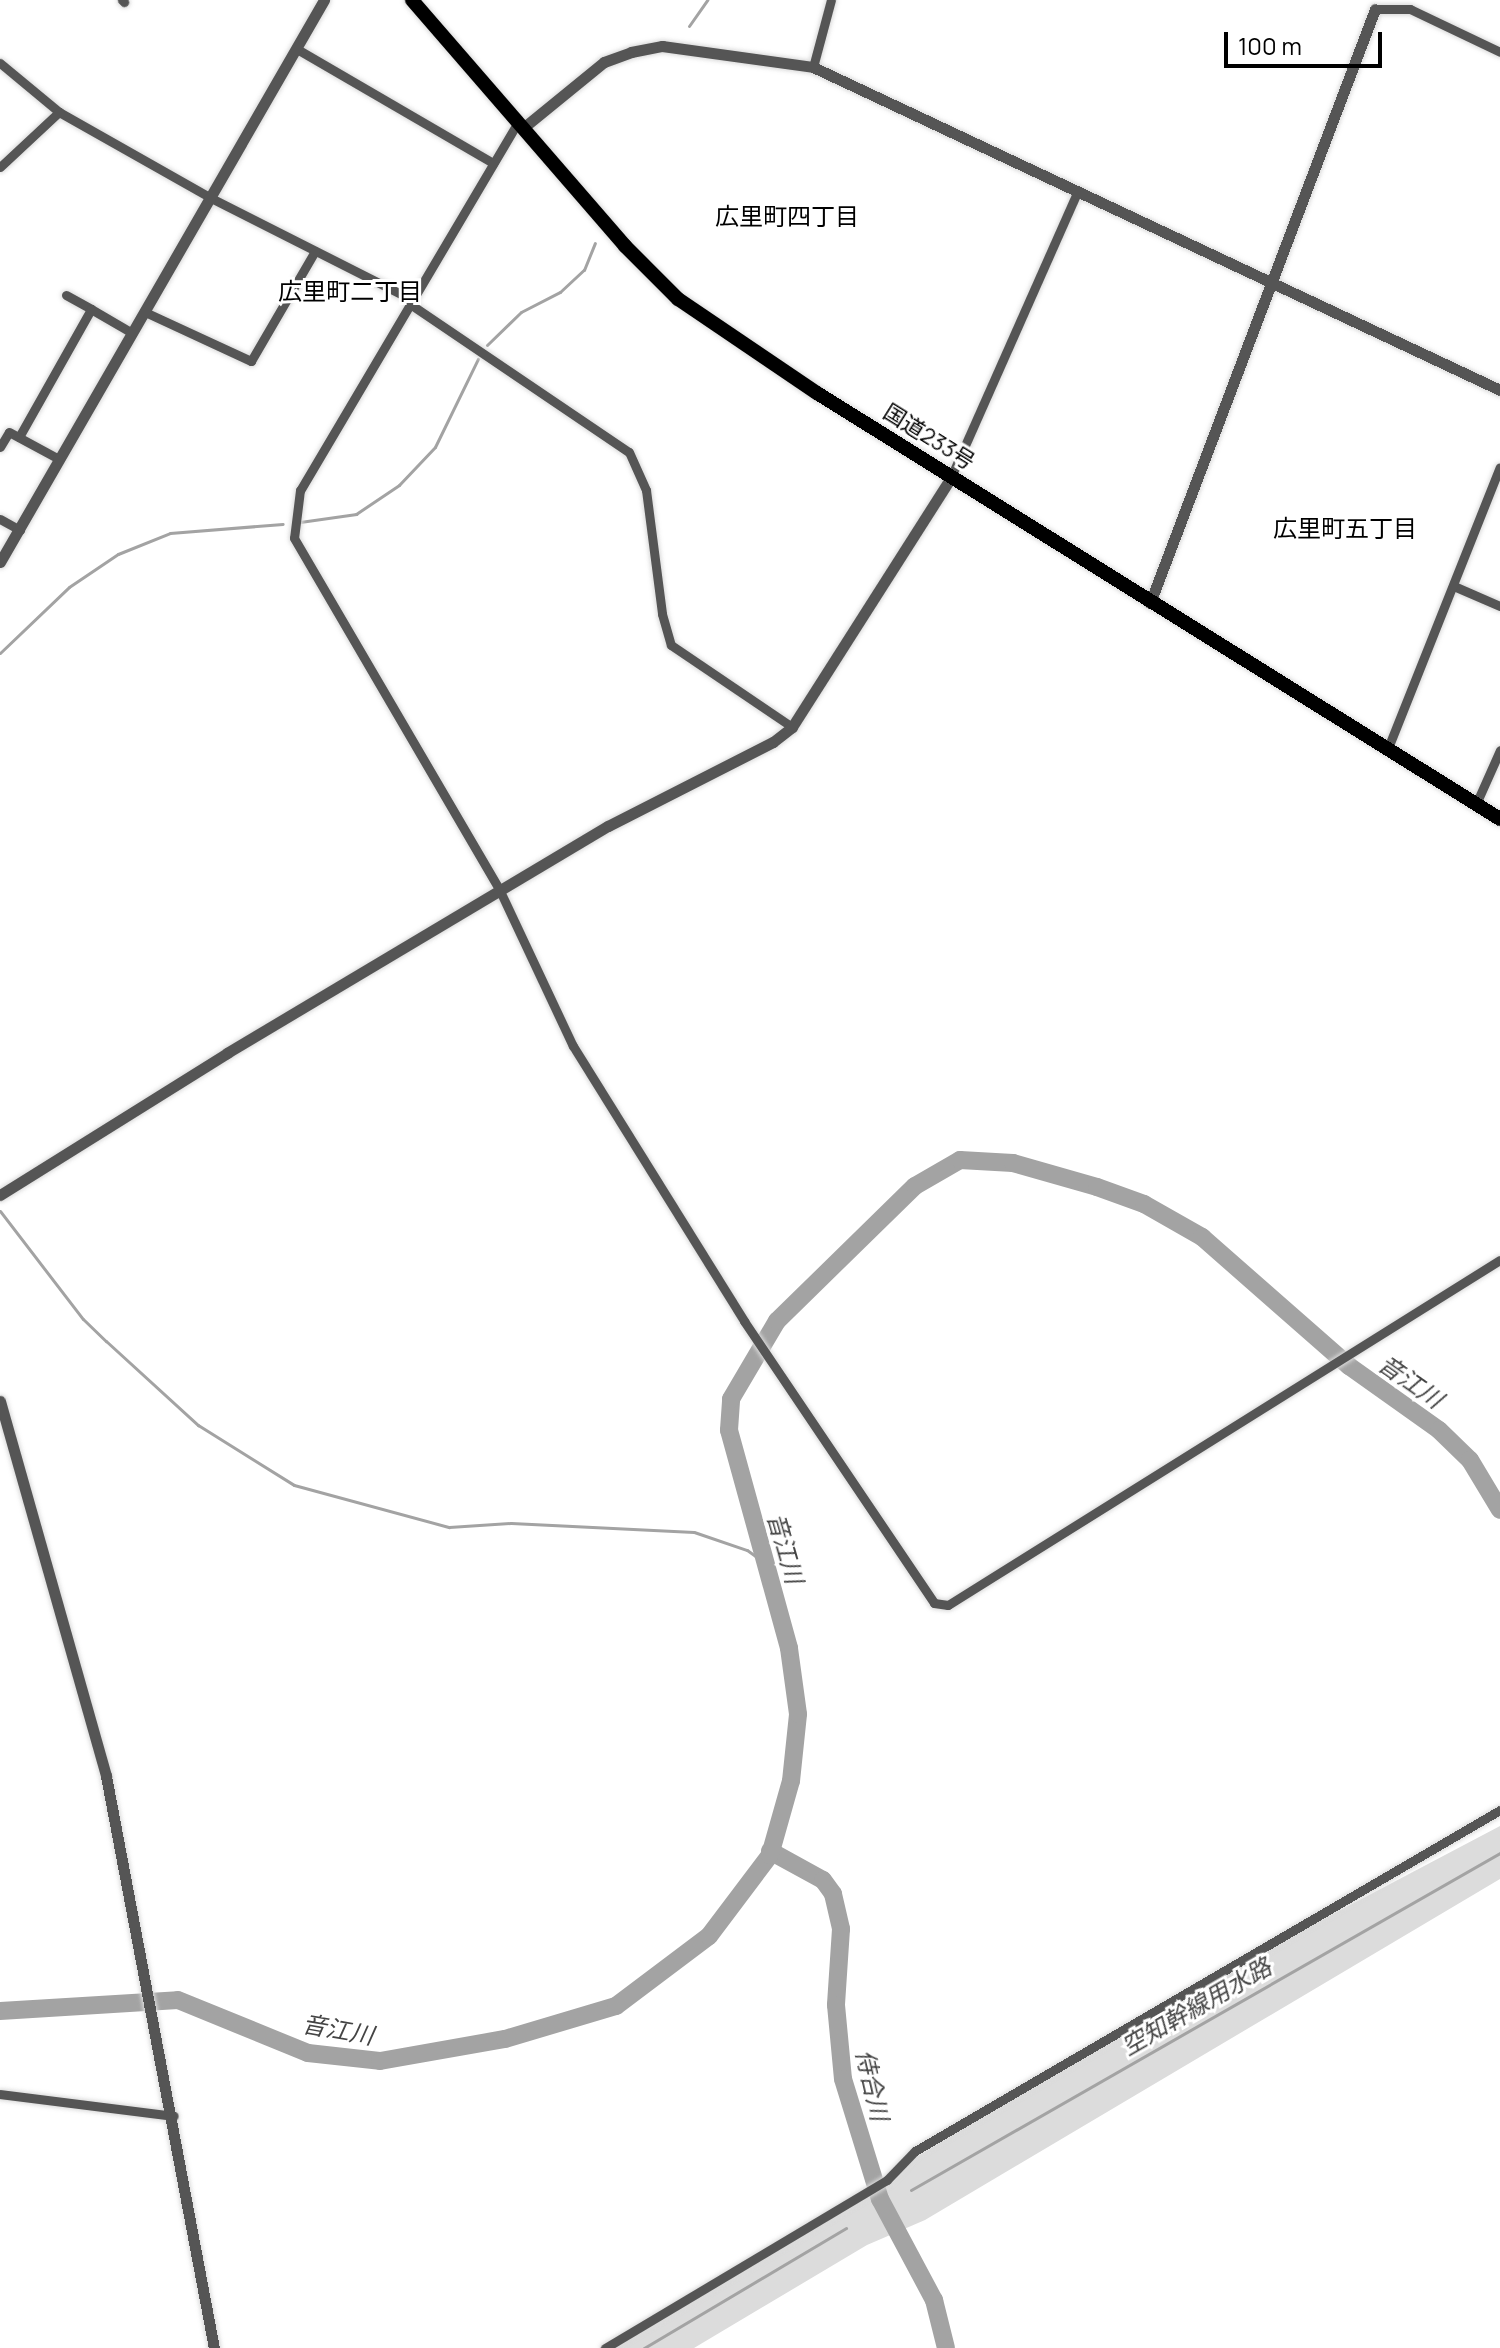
<!DOCTYPE html>
<html>
<head>
<meta charset="utf-8">
<style>
	body { margin:0 }
	#map { position:relative; width:1500px; height:2348px; overflow:hidden; background:#fff; font-family:Manrope,"Noto Sans JP",sans-serif }
	div>[style] { position:absolute }
	.green>* { inset:0; background:#dcdcdc }
	.stream>* { height:3px; margin:-1.5px; padding:0 1.5px; transform-origin:1.5px; border-radius:1.5px; background:#a3a3a3 }
	.river>* { height:18px; margin:-9px; padding:0 9px; transform-origin:9px; border-radius:9px; background:#a3a3a3 }
	.roads { filter:drop-shadow(0 0 2px #dbdbdb) drop-shadow(0 0 2px #dbdbdb) }
	.minor>* { height:9px; margin:-4.5px; padding:0 4.5px; transform-origin:4.5px; border-radius:4.5px; background:#555 }
	.tertiary>* { height:11px; margin:-5.5px; padding:0 5.5px; transform-origin:5.5px; border-radius:5.5px; background:#555 }
	.trunk>* { height:14px; margin:-7px; padding:0 7px; transform-origin:7px; border-radius:7px; background:#000 }
	span { translate:-50% -50%; white-space:nowrap; text-align:center; line-height:1.15; -webkit-text-stroke:6px #fff; paint-order:stroke }
	.street-label { font-size:22px; color:#000 }
	.neighbourhood-label { font-size:24px; color:#000 }
	.water-label { font-size:24px; color:#444; font-style:italic }
	.scale { position:absolute; left:1224px; top:32px; width:158px; height:36px; box-sizing:border-box; border:4px solid #000; border-top:0; padding-left:10px; font-size:24px; line-height:28px; white-space:nowrap; color:#000; -webkit-text-stroke:6px #fff; paint-order:stroke }
</style>
</head>
<body>
<div id="map">
	<div class="green">
		<i style="clip-path:polygon(1500px 1826px,1500px 1879px,925px 2220px,867px 2245px,694px 2348px,605px 2348px,1191px 1989px)"></i>
	</div>
	<div class="stream">
		<i style="left:689px;top:26px;width:32px;rotate:-55deg"></i>
		<i style="left:487px;top:345px;width:47px;rotate:-44.1deg"></i>
		<i style="left:521px;top:312px;width:44px;rotate:-27.1deg"></i>
		<i style="left:560px;top:292px;width:33px;rotate:-43deg"></i>
		<i style="left:584px;top:270px;width:29px;rotate:-68deg"></i>
		<i style="left:300px;top:522px;width:57px;rotate:-8.1deg"></i>
		<i style="left:356px;top:514px;width:52px;rotate:-34deg"></i>
		<i style="left:399px;top:485px;width:52px;rotate:-46.5deg"></i>
		<i style="left:435px;top:447px;width:98px;rotate:-64deg"></i>
		<i style="left:0;top:653px;width:95px;rotate:-43.7deg"></i>
		<i style="left:69px;top:587px;width:59px;rotate:-34deg"></i>
		<i style="left:118px;top:554px;width:56px;rotate:-22deg"></i>
		<i style="left:170px;top:533px;width:113px;rotate:-4.6deg"></i>
		<i style="left:0;top:1211px;width:136px;rotate:52.5deg"></i>
		<i style="left:83px;top:1319px;width:32px;rotate:44deg"></i>
		<i style="left:106px;top:1341px;width:125px;rotate:42.4deg"></i>
		<i style="left:198px;top:1425px;width:113px;rotate:32deg"></i>
		<i style="left:294px;top:1485px;width:161px;rotate:15.2deg"></i>
		<i style="left:449px;top:1527px;width:62px;rotate:-3.7deg"></i>
		<i style="left:511px;top:1523px;width:183px;rotate:2.8deg"></i>
		<i style="left:694px;top:1532px;width:56px;rotate:18.8deg"></i>
		<i style="left:747px;top:1550px;width:22px;rotate:36deg"></i>
		<i style="left:911px;top:2190px;width:679px;rotate:-29.78deg"></i>
		<i style="left:644px;top:2348px;width:235px;rotate:-30.7deg"></i>
	</div>
	<div class="river">
		<i style="left:770px;top:1851px;width:60px;rotate:28.7deg"></i>
		<i style="left:823px;top:1880px;width:17px;rotate:54deg"></i>
		<i style="left:833px;top:1894px;width:36px;rotate:77deg"></i>
		<i style="left:841px;top:1929px;width:76px;rotate:93.8deg"></i>
		<i style="left:836px;top:2005px;width:74px;rotate:84.6deg"></i>
		<i style="left:843px;top:2079px;width:126px;rotate:72.9deg"></i>
		<i style="left:880px;top:2199px;width:115px;rotate:61.9deg"></i>
		<i style="left:934px;top:2300px;width:49px;rotate:76deg"></i>
		<i style="left:0;top:2011px;width:178px;rotate:-3.5deg"></i>
		<i style="left:178px;top:2000px;width:140px;rotate:22.2deg"></i>
		<i style="left:308px;top:2053px;width:72px;rotate:6.3deg"></i>
		<i style="left:380px;top:2061px;width:127px;rotate:-10deg"></i>
		<i style="left:505px;top:2039px;width:116px;rotate:-16.6deg"></i>
		<i style="left:616px;top:2006px;width:116px;rotate:-37deg"></i>
		<i style="left:709px;top:1936px;width:101px;rotate:-53deg"></i>
		<i style="left:770px;top:1855px;width:77px;rotate:-74.2deg"></i>
		<i style="left:791px;top:1781px;width:67px;rotate:-84deg"></i>
		<i style="left:798px;top:1714px;width:67px;rotate:-97.8deg"></i>
		<i style="left:789px;top:1648px;width:226px;rotate:-105.4deg"></i>
		<i style="left:729px;top:1430px;width:31px;rotate:-86deg"></i>
		<i style="left:731px;top:1399px;width:91px;rotate:-59.5deg"></i>
		<i style="left:777px;top:1321px;width:193px;rotate:-44.4deg"></i>
		<i style="left:915px;top:1186px;width:52px;rotate:-30deg"></i>
		<i style="left:960px;top:1160px;width:53px;rotate:3.2deg"></i>
		<i style="left:1013px;top:1163px;width:87px;rotate:15.9deg"></i>
		<i style="left:1097px;top:1187px;width:50px;rotate:19.9deg"></i>
		<i style="left:1144px;top:1204px;width:67px;rotate:29.6deg"></i>
		<i style="left:1202px;top:1237px;width:196px;rotate:41.3deg"></i>
		<i style="left:1349px;top:1366px;width:110px;rotate:35.4deg"></i>
		<i style="left:1439px;top:1430px;width:43px;rotate:44.1deg"></i>
		<i style="left:1470px;top:1460px;width:58px;rotate:59deg"></i>
	</div>
	<div class="roads">
		<div class="minor">
			<i style="left:122px;top:0;width:3px;rotate:45deg"></i>
			<i style="left:1375px;top:9px;width:35px"></i>
			<i style="left:1410px;top:9px;width:100px;rotate:25.5deg"></i>
			<i style="left:297px;top:49px;width:227px;rotate:30.2deg"></i>
			<i style="left:0;top:63px;width:77px;rotate:39.7deg"></i>
			<i style="left:59px;top:112px;width:175px;rotate:29.5deg"></i>
			<i style="left:211px;top:198px;width:226px;rotate:26.8deg"></i>
			<i style="left:813px;top:67px;width:69px;rotate:-75deg"></i>
			<i style="left:518px;top:122px;width:428px;rotate:120.6deg"></i>
			<i style="left:300px;top:490px;width:48px;rotate:97.1deg"></i>
			<i style="left:294px;top:538px;width:409px;rotate:59.7deg"></i>
			<i style="left:500px;top:891px;width:171px;rotate:64.8deg"></i>
			<i style="left:573px;top:1046px;width:324px;rotate:58.1deg"></i>
			<i style="left:744px;top:1321px;width:340px;rotate:56deg"></i>
			<i style="left:934px;top:1603px;width:14px;rotate:8deg"></i>
			<i style="left:948px;top:1605px;width:651px;rotate:-32.01deg"></i>
			<i style="left:0;top:167px;width:81px;rotate:-43deg"></i>
			<i style="left:66px;top:295px;width:29px;rotate:29deg"></i>
			<i style="left:410px;top:304px;width:264px;rotate:34.1deg"></i>
			<i style="left:629px;top:452px;width:42px;rotate:65.9deg"></i>
			<i style="left:646px;top:490px;width:125px;rotate:82.6deg"></i>
			<i style="left:662px;top:614px;width:32px;rotate:74deg"></i>
			<i style="left:671px;top:645px;width:146px;rotate:34.1deg"></i>
			<i style="left:145px;top:312px;width:117px;rotate:24.8deg"></i>
			<i style="left:251px;top:361px;width:127px;rotate:-59.8deg"></i>
			<i style="left:19px;top:437px;width:147px;rotate:-60.6deg"></i>
			<i style="left:91px;top:309px;width:48px;rotate:30.3deg"></i>
			<i style="left:0;top:447px;width:17px;rotate:-59deg"></i>
			<i style="left:9px;top:432px;width:57px;rotate:28.4deg"></i>
			<i style="left:951px;top:477px;width:313px;rotate:-66.1deg"></i>
			<i style="left:0;top:519px;width:23px;rotate:29deg"></i>
			<i style="left:1456px;top:587px;width:48px;rotate:23.4deg"></i>
			<i style="left:1388px;top:748px;width:302px;rotate:-68.3deg"></i>
			<i style="left:1476px;top:804px;width:59px;rotate:-66deg"></i>
			<i style="left:0;top:2094px;width:175px;rotate:7.2deg"></i>
			<i style="left:605px;top:2348px;width:328px;rotate:-30.8deg"></i>
			<i style="left:887px;top:2180px;width:40px;rotate:-46deg"></i>
			<i style="left:915px;top:2151px;width:677px;rotate:-30.24deg"></i>
		</div>
		<div class="tertiary">
			<i style="left:523px;top:128px;width:104px;rotate:-39.2deg"></i>
			<i style="left:604px;top:62px;width:29px;rotate:-20deg"></i>
			<i style="left:631px;top:52px;width:32px;rotate:-11deg"></i>
			<i style="left:662px;top:46px;width:152px;rotate:7.9deg"></i>
			<i style="left:813px;top:67px;width:759px;rotate:25.18deg"></i>
			<i style="left:0;top:562px;width:649px;rotate:-60.04deg"></i>
			<i style="left:1150px;top:603px;width:635px;rotate:-69.25deg"></i>
			<i style="left:0;top:1195px;width:268px;rotate:-32deg"></i>
			<i style="left:227px;top:1053px;width:443px;rotate:-30.8deg"></i>
			<i style="left:608px;top:826px;width:185px;rotate:-27deg"></i>
			<i style="left:773px;top:742px;width:24px;rotate:-38deg"></i>
			<i style="left:792px;top:727px;width:296px;rotate:-57.5deg"></i>
			<i style="left:0;top:1401px;width:390px;rotate:74.2deg"></i>
			<i style="left:106px;top:1776px;width:582px;rotate:79.31deg"></i>
		</div>
		<div class="trunk">
			<i style="left:412px;top:0;width:325px;rotate:49.1deg"></i>
			<i style="left:625px;top:246px;width:75px;rotate:45deg"></i>
			<i style="left:678px;top:299px;width:168px;rotate:34.1deg"></i>
			<i style="left:817px;top:393px;width:805px;rotate:31.95deg"></i>
		</div>
	</div>
	<div class="street-label">
		<span style="left:929px;top:437px;rotate:32deg">国道233号</span>
	</div>
	<div class="neighbourhood-label">
		<span style="left:787px;top:216px">広里町四丁目</span>
		<span style="left:350px;top:291px">広里町二丁目</span>
		<span style="left:1345px;top:528px">広里町五丁目</span>
	</div>
	<div class="water-label">
		<span style="left:1411px;top:1381px;rotate:35deg">音江川</span>
		<span style="left:786px;top:1548px;rotate:74deg">音江川</span>
		<span style="left:1196px;top:2006px;rotate:-30deg">空知幹線用水路</span>
		<span style="left:338px;top:2029px;rotate:10deg">音江川</span>
		<span style="left:873px;top:2085px;rotate:77deg">侍合川</span>
	</div>
	<div class="scale">100 m</div>
</div>
</body>
</html>
